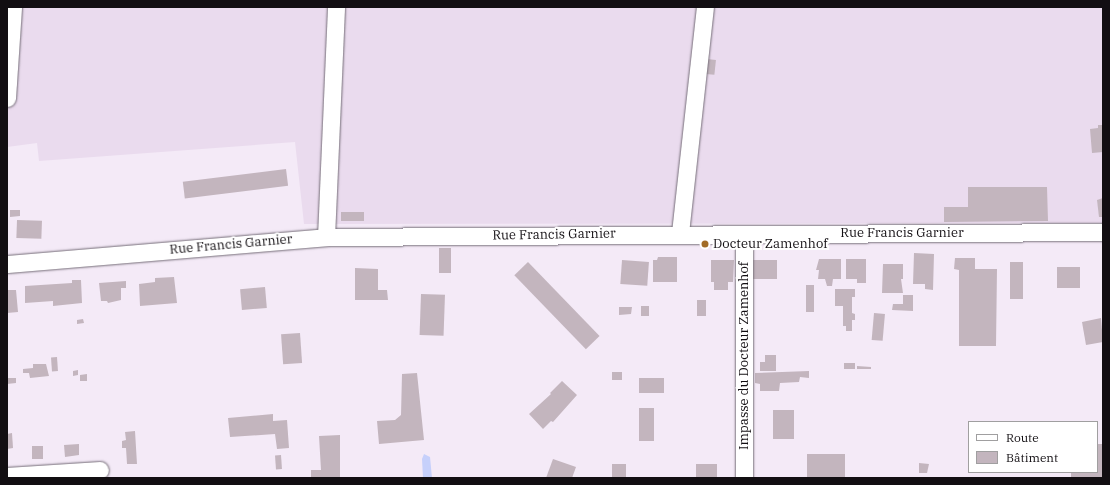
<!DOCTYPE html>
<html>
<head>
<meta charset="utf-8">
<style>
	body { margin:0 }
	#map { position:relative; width:1110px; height:485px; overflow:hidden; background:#f4eaf7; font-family:"IBM Plex Serif",serif }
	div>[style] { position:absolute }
	.built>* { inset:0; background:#eadbee }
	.water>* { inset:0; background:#c6d0fb }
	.building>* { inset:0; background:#c3b5be; transform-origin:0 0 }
	.roads { filter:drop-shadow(0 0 1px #766e79) drop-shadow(0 0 1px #766e79) }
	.minor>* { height:17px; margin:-8.5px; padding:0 8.5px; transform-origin:8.5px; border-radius:8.5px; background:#fff }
	.dots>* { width:11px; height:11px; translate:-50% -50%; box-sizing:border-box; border:2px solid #fff; border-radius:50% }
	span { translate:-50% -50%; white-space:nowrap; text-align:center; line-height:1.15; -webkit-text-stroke:4px #fff; paint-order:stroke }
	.street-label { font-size:13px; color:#120e12 }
	.poi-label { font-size:13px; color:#120e12 }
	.left { translate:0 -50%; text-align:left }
	.frame { position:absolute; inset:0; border:8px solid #120e12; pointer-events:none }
	.legend { position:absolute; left:968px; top:421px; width:130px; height:52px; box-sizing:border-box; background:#fff; border:1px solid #a09fa0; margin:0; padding:5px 7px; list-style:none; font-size:12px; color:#120e12 }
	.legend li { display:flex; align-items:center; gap:8px; height:20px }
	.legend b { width:20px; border:1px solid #a09fa0 }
</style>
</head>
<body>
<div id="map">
	<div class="built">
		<i style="clip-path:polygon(7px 7px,1103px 7px,1103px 223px,304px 224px,295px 142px,39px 161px,37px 143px,7px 147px)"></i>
	</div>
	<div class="water">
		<i style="clip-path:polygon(424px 454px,430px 457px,432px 478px,423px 478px,422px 459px)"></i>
	</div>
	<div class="building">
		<i style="left:707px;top:59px;width:9px;height:15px;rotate:6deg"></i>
		<i style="clip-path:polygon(1098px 125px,1103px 125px,1103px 152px,1092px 153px,1090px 129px,1098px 128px)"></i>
		<i style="left:286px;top:169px;width:17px;height:104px;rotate:83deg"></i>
		<i style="clip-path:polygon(968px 187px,1047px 187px,1048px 221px,944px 222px,944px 207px,968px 207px)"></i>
		<i style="clip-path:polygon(1103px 198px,1103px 217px,1099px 217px,1097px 200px)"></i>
		<i style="clip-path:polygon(10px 210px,20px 210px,20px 216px,10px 217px)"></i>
		<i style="left:341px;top:212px;width:23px;height:9px"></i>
		<i style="left:17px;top:220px;width:25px;height:18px;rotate:2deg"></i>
		<i style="left:439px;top:248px;width:12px;height:25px"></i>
		<i style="clip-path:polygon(914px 253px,934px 254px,933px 290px,925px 289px,925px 284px,913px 284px)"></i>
		<i style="clip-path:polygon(658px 257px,677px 257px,677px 282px,653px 282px,653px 260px,657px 260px)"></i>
		<i style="clip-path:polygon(955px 258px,975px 258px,975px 269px,997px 269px,996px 346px,959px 346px,959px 270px,954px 269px)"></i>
		<i style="clip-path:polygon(819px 259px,841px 259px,841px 279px,833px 279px,832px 286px,827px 286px,825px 279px,818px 279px,819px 270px,816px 270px)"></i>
		<i style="clip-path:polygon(846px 259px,866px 259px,866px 283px,857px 283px,857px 279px,846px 279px)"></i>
		<i style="left:622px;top:260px;width:27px;height:24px;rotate:4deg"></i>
		<i style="clip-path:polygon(711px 260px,734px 260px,733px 282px,728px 282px,728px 290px,714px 290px,714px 282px,711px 282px)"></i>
		<i style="left:753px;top:260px;width:24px;height:19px"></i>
		<i style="left:528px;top:262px;width:103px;height:19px;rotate:46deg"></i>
		<i style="left:1010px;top:262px;width:13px;height:37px"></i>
		<i style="clip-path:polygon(883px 264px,903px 264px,903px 279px,901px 279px,903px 293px,882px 293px)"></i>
		<i style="left:1057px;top:267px;width:23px;height:21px"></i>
		<i style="clip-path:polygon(355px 268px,378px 269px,378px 290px,387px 290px,388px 300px,355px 300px)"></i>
		<i style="clip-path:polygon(174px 277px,177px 303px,140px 306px,139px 284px,155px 282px,155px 278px)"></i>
		<i style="clip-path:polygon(72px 280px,81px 280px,82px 303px,53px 306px,53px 301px,25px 303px,25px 286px,72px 283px)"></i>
		<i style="clip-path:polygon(126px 281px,126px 288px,121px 288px,121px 300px,108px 303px,107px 301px,101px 301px,99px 283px)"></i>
		<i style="left:806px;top:285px;width:8px;height:27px"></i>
		<i style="left:265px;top:287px;width:21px;height:25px;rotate:85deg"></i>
		<i style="clip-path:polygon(835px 289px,855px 289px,855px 297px,852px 297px,852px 313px,855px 314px,855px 320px,852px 320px,852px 331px,846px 331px,846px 326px,843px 326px,843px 306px,835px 306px)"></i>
		<i style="clip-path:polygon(7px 290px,16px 290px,18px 312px,7px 313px)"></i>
		<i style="left:421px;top:294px;width:24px;height:41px;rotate:2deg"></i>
		<i style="clip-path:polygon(903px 295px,913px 295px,913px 311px,892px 310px,893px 304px,903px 304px)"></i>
		<i style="left:697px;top:300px;width:9px;height:16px"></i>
		<i style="left:641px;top:306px;width:8px;height:10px"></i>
		<i style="clip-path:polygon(619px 307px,632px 307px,631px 314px,619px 315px)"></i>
		<i style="left:874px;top:313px;width:11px;height:27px;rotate:5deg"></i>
		<i style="clip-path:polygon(1101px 318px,1103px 342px,1086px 345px,1082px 322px)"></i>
		<i style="clip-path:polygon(83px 319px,84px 323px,77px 324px,77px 320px)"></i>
		<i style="left:300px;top:333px;width:30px;height:19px;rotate:86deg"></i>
		<i style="clip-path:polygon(765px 355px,776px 355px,776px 371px,760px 371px,760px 362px,765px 362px)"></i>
		<i style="left:57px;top:357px;width:14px;height:6px;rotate:86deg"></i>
		<i style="left:844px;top:363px;width:11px;height:6px"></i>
		<i style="clip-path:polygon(33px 364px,46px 364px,49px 376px,30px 378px,29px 373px,23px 373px,23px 369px,33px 368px)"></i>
		<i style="clip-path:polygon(857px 366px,871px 367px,871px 369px,857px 369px)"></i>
		<i style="clip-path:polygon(78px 370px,78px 375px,73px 376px,73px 371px)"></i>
		<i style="clip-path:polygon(809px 371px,809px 378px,800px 377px,799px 382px,780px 383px,779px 391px,760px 391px,760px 384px,755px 383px,755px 373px)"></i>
		<i style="left:612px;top:372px;width:10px;height:8px"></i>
		<i style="clip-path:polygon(417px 373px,424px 440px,379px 444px,377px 421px,395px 420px,401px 415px,402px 374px)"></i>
		<i style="clip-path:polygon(87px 374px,87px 381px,80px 381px,80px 375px)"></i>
		<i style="clip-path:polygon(7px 378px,16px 378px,16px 383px,7px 384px)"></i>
		<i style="left:664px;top:378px;width:15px;height:25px;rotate:90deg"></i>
		<i style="clip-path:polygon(562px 381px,577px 395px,553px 422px,551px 421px,543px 429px,529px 414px,551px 394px,550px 393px)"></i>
		<i style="left:639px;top:408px;width:15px;height:33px"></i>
		<i style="left:773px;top:410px;width:21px;height:29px"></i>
		<i style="clip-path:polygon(273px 414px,273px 421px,287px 420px,289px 448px,277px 449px,275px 434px,230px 437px,228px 418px)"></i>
		<i style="clip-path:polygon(135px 431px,137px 464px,127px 464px,126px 448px,122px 448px,122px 441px,126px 440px,125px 432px)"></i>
		<i style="clip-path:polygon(12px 433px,13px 448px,7px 449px,7px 434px)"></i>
		<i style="clip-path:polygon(340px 435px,340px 478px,311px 478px,311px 470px,321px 470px,319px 436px)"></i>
		<i style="clip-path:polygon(79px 444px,79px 455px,65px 457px,64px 445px)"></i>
		<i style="clip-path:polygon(1097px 444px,1103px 444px,1103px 478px,1071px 478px,1071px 472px,1097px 472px)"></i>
		<i style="left:32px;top:446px;width:11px;height:13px"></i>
		<i style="left:807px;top:454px;width:38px;height:23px"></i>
		<i style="left:281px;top:455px;width:14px;height:6px;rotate:86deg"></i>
		<i style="clip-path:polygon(553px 459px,576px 467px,572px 478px,546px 478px)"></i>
		<i style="clip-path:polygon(919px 463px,929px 464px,927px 473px,919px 473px)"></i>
		<i style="left:612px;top:464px;width:14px;height:14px"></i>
		<i style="left:696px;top:464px;width:21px;height:14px"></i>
	</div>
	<div class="roads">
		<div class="minor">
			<i style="left:7px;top:98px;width:91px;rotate:-86.2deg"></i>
			<i style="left:680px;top:233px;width:227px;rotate:-83.7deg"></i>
			<i style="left:744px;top:234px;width:244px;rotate:90deg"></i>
			<i style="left:326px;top:237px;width:230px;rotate:-87.5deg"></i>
			<i style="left:7px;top:264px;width:320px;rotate:-4.8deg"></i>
			<i style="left:326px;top:237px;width:777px;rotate:-0.37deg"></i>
			<i style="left:7px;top:476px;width:93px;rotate:-3.7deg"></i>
		</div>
	</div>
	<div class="dots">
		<i style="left:705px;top:244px;background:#a26c27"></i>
	</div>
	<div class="street-label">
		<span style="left:902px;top:233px">Rue Francis Garnier</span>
		<span style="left:554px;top:235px;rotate:-1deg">Rue Francis Garnier</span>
		<span style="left:231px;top:245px;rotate:-5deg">Rue Francis Garnier</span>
		<span style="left:744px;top:356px;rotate:-90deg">Impasse du Docteur Zamenhof</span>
	</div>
	<div class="poi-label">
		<span class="left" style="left:713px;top:244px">Docteur Zamenhof</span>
	</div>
	<div class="frame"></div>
	<ul class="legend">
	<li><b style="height:5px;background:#fff"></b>Route</li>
	<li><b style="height:11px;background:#c3b5be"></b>Bâtiment</li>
	</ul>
</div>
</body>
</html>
